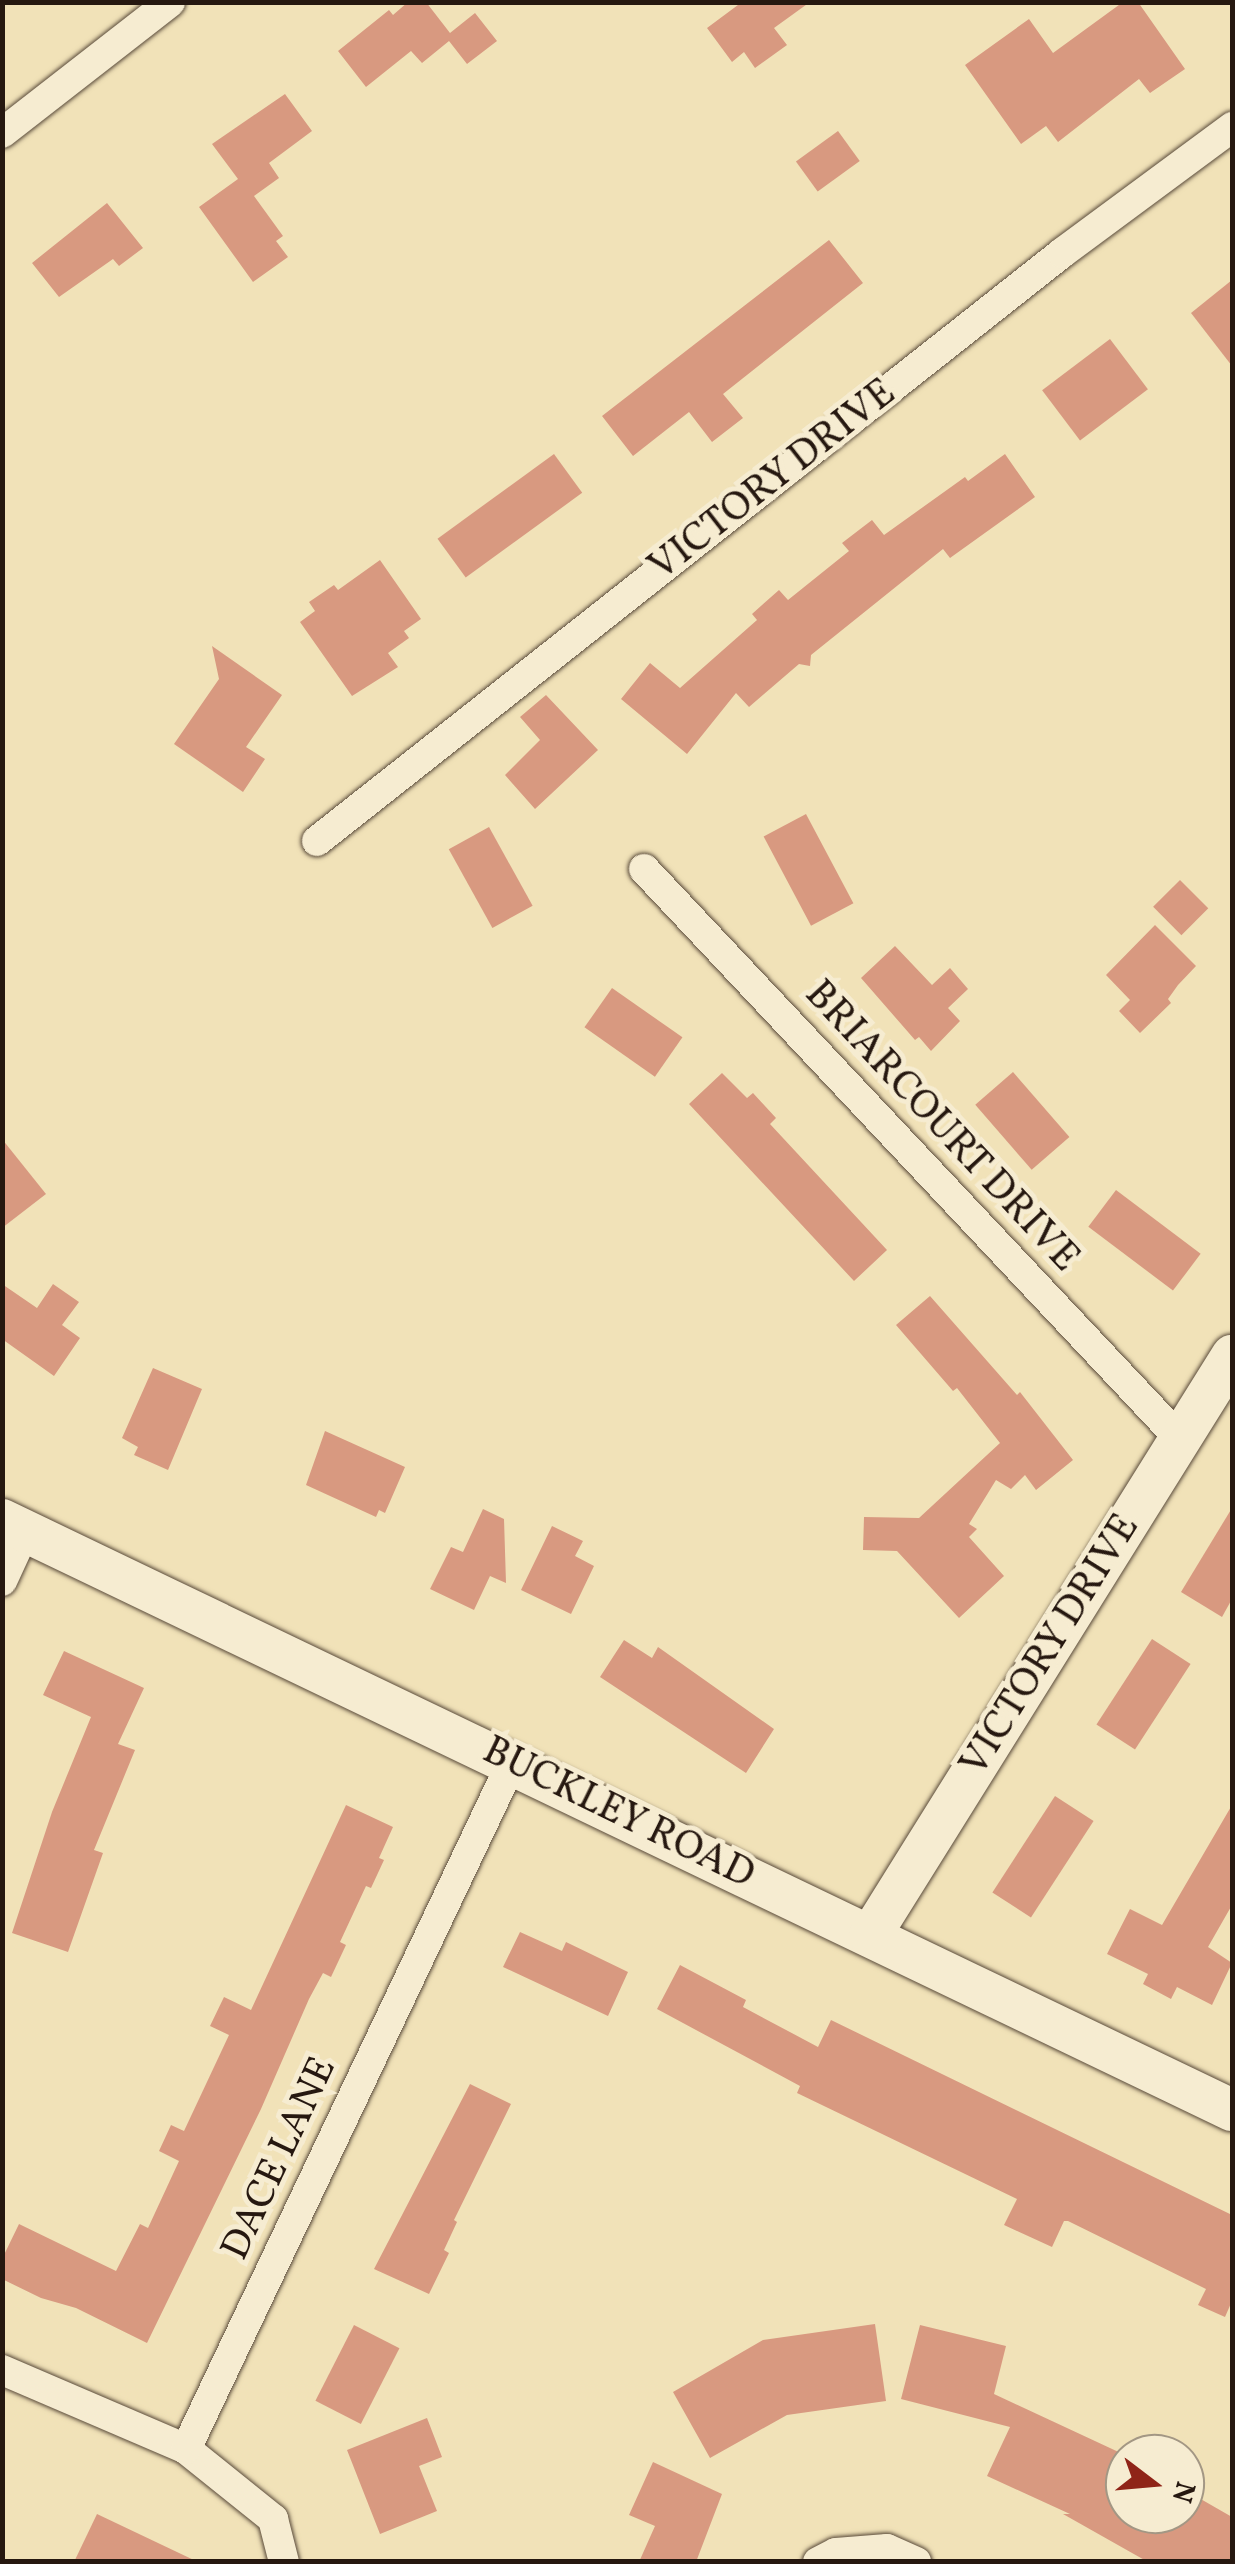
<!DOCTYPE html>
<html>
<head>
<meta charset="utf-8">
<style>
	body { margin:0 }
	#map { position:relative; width:1235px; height:2564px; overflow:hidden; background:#f1e2b8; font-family:Vollkorn,serif }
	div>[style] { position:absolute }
	.building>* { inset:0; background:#d89980; transform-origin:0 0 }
	.roads { filter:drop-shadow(0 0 2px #594a3a) drop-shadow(0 0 2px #594a3a) }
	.street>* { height:30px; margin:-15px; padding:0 15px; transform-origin:15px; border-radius:15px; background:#f6ecd1 }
	.secondary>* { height:42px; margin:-21px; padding:0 21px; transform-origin:21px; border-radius:21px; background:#f6ecd1 }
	span { translate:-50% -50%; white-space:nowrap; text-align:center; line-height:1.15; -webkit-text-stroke:10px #f6ecd1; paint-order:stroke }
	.street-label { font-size:40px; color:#261810 }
	.frame { position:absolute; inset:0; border:5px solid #261810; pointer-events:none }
	.north { position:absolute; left:1105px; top:2434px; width:100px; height:100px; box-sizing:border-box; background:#f6ecd1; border:2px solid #a39784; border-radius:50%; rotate:106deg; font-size:28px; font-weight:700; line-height:40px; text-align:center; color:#261810 }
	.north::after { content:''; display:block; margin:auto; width:35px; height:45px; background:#8f2418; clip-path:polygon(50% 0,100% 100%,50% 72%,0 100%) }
</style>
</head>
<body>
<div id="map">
	<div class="building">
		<i style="clip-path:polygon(408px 2px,426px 2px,450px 33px,475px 13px,497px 41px,467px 64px,449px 41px,422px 63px,411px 51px,366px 87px,338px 51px,389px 10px,393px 15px)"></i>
		<i style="clip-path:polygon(742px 2px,810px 2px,774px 28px,787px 45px,755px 68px,744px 52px,732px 62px,707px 28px)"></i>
		<i style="clip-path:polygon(1123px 2px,1138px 2px,1185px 69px,1150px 93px,1139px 79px,1058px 142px,1046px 126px,1021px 144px,965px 65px,1029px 19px,1053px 53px)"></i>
		<i style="clip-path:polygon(285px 94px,312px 131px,269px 163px,279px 178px,254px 196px,283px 236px,276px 241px,288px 257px,253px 282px,199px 207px,238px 179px,212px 144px)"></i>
		<i style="left:838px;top:131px;width:37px;height:52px;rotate:54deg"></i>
		<i style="clip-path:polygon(107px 203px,143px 248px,119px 266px,113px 259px,59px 297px,32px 263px)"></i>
		<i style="clip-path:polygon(829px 240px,863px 283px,723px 394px,743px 418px,712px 442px,689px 412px,633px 456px,602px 416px)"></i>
		<i style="clip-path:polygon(1232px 280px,1232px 366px,1191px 313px)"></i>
		<i style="left:1110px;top:339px;width:63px;height:85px;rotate:53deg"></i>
		<i style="left:554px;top:454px;width:48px;height:144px;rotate:54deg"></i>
		<i style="clip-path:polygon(1005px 454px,1035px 497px,950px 558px,943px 549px,811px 655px,810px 666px,799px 664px,749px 707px,736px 693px,687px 754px,621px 699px,650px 663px,680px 688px,757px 620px,752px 614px,779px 590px,788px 600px,849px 551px,842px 543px,872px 520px,884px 535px,965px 477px,968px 481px)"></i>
		<i style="clip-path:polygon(380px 560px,421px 619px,404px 631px,409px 638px,388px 653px,398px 667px,352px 696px,300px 622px,315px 611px,309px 602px,334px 585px,338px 590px)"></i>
		<i style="clip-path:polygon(212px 646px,282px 695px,246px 747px,265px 759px,243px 792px,174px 744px,219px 679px)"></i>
		<i style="clip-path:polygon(546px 695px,598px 750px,535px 809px,505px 775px,540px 740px,520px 717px)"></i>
		<i style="left:806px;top:814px;width:101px;height:48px;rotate:62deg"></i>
		<i style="left:489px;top:827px;width:90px;height:46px;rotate:61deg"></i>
		<i style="left:1180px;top:880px;width:40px;height:38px;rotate:45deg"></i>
		<i style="clip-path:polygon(1155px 925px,1196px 966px,1178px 985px,1168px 999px,1171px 1003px,1140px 1033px,1119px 1011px,1130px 1000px,1106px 975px)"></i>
		<i style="clip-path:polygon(895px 946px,932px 985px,950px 968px,968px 989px,948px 1008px,960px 1021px,931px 1051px,919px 1037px,915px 1040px,861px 978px)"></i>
		<i style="left:612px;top:988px;width:86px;height:48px;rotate:35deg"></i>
		<i style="left:1013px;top:1072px;width:86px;height:50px;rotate:49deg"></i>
		<i style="clip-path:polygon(722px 1073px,747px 1098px,753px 1093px,776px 1118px,770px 1124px,887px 1250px,854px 1281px,689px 1104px)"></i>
		<i style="clip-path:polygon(2px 1139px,46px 1194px,2px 1228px)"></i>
		<i style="left:1116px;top:1190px;width:106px;height:46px;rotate:37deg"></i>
		<i style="clip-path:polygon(2px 1284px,37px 1308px,53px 1284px,79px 1302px,62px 1325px,80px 1338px,54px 1376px,2px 1339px)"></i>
		<i style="clip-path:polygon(930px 1296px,1017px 1395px,1020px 1392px,1073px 1460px,1036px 1490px,1025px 1475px,1011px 1489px,996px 1480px,969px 1524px,977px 1529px,969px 1537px,1004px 1576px,959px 1618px,897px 1551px,863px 1550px,864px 1517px,919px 1518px,1000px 1443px,957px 1388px,953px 1391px,896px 1325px)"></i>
		<i style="clip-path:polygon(153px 1368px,202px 1389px,168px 1470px,134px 1455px,138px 1447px,122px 1438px)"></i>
		<i style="clip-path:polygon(325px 1431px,405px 1467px,385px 1513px,379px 1510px,376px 1517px,306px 1485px)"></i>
		<i style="clip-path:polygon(1232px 1508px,1232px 1599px,1222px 1617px,1181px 1592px)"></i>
		<i style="clip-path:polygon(483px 1509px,504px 1519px,506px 1583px,490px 1576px,474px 1610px,430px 1589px,451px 1547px,463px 1552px)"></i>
		<i style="clip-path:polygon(552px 1526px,583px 1541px,575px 1556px,594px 1566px,571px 1614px,521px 1590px)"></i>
		<i style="left:1152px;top:1639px;width:46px;height:102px;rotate:33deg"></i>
		<i style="clip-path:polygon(624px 1640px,652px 1658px,658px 1647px,774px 1729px,746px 1773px,600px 1677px)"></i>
		<i style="clip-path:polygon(64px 1651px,144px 1688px,118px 1744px,135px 1750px,94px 1850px,103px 1853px,68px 1952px,12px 1933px,52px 1812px,91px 1717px,43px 1695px)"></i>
		<i style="left:1055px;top:1796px;width:46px;height:115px;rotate:33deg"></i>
		<i style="clip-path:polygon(346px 1805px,393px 1827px,379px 1858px,384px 1860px,371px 1888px,366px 1886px,340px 1942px,346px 1945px,331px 1977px,323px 1973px,309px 1999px,261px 2109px,147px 2343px,76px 2308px,41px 2298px,2px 2279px,2px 2259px,19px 2224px,116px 2271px,140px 2224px,148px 2228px,179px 2161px,159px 2151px,171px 2125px,184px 2131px,229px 2035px,210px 2026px,224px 1997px,251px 2010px)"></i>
		<i style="clip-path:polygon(1232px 1805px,1232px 1905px,1208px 1947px,1232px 1963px,1212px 2005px,1177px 1987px,1171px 1999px,1143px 1984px,1148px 1974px,1107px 1954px,1130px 1909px,1162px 1925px)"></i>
		<i style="clip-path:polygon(520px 1932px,562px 1951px,566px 1942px,628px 1972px,608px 2016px,503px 1967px)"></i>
		<i style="clip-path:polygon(680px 1965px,746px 2000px,743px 2007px,818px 2047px,831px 2020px,1232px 2215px,1232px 2301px,1225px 2317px,1198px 2305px,1206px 2289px,1068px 2221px,1064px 2221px,1052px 2247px,1004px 2225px,1017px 2199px,797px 2093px,800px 2086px,657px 2009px)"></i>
		<i style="clip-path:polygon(470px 2084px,511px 2104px,454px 2220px,457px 2222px,444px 2250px,449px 2253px,429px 2294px,374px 2269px)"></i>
		<i style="clip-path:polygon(875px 2324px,886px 2401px,787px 2415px,710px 2458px,673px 2392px,763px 2340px)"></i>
		<i style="left:354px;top:2325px;width:51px;height:85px;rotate:27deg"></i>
		<i style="clip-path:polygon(920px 2325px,1006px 2346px,994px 2394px,1125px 2455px,1125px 2514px,1185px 2514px,1185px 2490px,1232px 2517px,1232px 2562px,1148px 2562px,1063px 2514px,1070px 2514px,987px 2476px,1010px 2427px,901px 2399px)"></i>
		<i style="clip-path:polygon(427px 2418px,442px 2457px,419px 2466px,437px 2511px,380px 2534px,347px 2450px)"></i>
		<i style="clip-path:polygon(653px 2462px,722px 2494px,696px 2562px,639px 2562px,655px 2526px,629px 2515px)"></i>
		<i style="clip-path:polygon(97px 2514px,198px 2562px,74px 2562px)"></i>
	</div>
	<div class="roads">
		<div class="street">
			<i style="left:2px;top:133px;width:213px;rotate:-37.9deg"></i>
			<i style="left:317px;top:841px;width:949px;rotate:-38.28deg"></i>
			<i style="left:1062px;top:253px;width:212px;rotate:-36.5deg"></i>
			<i style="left:644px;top:869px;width:782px;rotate:46.76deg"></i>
			<i style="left:2px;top:1581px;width:55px;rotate:-65.3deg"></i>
			<i style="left:2px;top:2370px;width:200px;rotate:23.2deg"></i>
			<i style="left:186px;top:2449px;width:112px;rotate:38.8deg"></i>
			<i style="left:273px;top:2519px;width:44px;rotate:75.7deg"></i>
			<i style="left:186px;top:2449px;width:760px;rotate:-64.61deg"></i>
			<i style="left:818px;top:2562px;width:20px;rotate:-27deg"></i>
			<i style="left:836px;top:2553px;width:51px;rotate:-4.5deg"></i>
			<i style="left:887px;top:2549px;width:32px;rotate:24deg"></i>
		</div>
		<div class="secondary">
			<i style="left:2px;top:1520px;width:1364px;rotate:25.63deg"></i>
			<i style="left:870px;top:1936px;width:684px;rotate:-58.03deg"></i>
		</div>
	</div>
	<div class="street-label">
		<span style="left:773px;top:481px;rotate:-38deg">VICTORY DRIVE</span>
		<span style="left:941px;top:1127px;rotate:47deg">BRIARCOURT DRIVE</span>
		<span style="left:1051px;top:1646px;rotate:-58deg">VICTORY DRIVE</span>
		<span style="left:618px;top:1814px;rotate:26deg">BUCKLEY ROAD</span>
		<span style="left:280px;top:2159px;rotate:-65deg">DACE LANE</span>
	</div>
	<div class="frame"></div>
	<div class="north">N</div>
</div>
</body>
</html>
